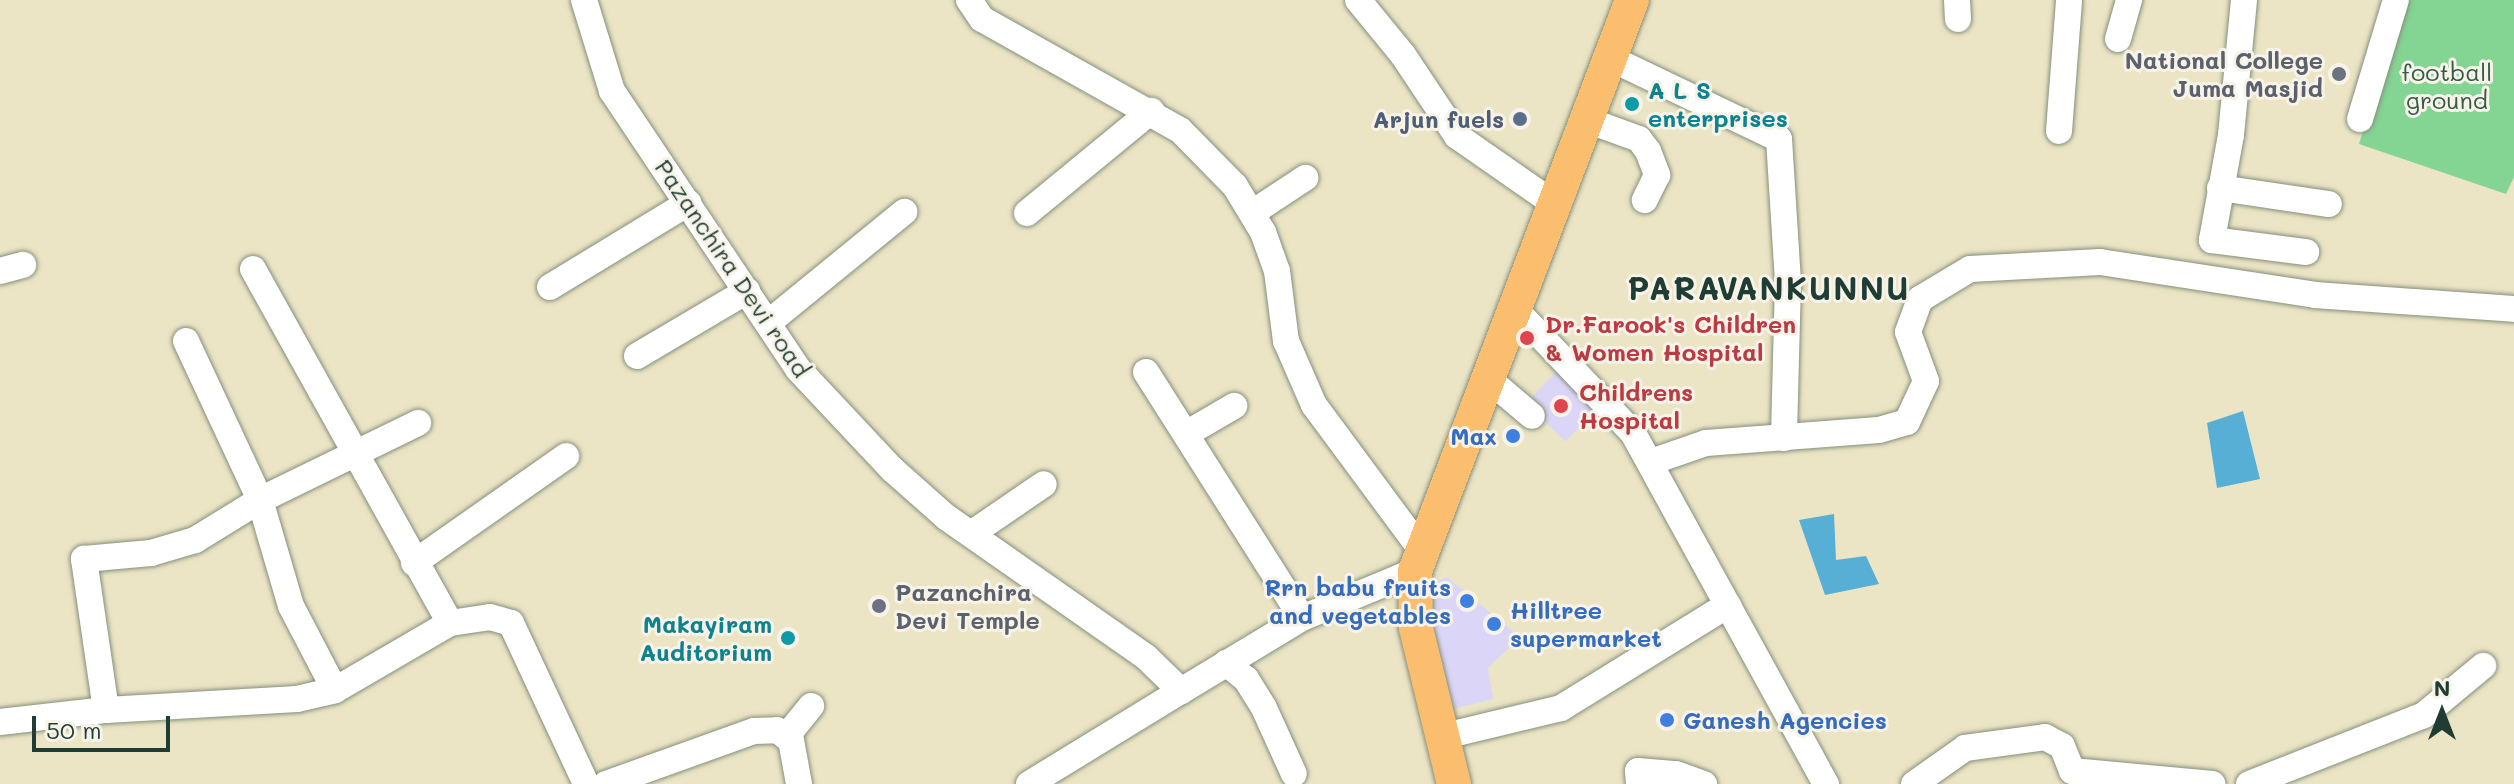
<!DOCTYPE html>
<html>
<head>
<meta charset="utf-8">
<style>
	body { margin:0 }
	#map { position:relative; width:2514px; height:784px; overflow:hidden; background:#ebe4c5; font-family:Mali,sans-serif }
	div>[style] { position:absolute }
	.built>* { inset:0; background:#dbd6f7; transform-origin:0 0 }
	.green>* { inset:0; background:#84d494 }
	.water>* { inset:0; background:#58afd5 }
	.roads { filter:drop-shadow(0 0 2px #85907c) drop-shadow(0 0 2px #85907c) }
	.minor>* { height:26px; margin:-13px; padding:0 13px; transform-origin:13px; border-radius:13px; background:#fff }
	.major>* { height:34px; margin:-17px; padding:0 17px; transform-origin:17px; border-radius:17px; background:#fbbd6e }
	.dots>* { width:22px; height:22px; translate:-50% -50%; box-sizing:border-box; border:4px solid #f7f3e8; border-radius:50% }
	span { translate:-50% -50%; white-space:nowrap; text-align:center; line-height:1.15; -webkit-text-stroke:6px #f7f3e8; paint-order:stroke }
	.worship-label { font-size:24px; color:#5b616d; font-weight:700 }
	.right { translate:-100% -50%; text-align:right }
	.left { translate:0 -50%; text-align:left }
	.park-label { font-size:24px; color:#335b47 }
	.culture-label { font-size:24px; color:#0d838f; font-weight:700 }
	.service-label { font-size:24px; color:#4e5e75; font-weight:700 }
	.street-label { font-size:24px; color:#1f3d34 }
	.health-label { font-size:24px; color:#be3a42; font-weight:700 }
	.shop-label { font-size:24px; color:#366cbe; font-weight:700 }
	.district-label { font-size:32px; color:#1f3d34; font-weight:700; letter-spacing:2px }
	.north { position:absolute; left:2402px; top:672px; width:80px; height:80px; -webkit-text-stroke:6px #f7f3e8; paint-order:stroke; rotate:0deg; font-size:22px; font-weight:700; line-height:32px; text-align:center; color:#1f3d34 }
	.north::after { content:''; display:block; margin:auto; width:28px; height:36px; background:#1f3d34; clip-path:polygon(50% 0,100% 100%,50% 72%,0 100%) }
	.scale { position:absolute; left:32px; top:716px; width:138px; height:36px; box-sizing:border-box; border:4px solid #1f3d34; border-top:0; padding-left:10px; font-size:24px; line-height:28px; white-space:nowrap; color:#1f3d34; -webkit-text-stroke:6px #f7f3e8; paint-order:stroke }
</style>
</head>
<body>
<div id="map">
	<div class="built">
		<i style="left:1557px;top:371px;width:55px;height:45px;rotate:44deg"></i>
		<i style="clip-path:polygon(1447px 577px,1520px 637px,1488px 668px,1493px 699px,1441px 712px,1425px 587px)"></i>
	</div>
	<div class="green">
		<i style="clip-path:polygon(2404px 0,2514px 0,2514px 177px,2506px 194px,2359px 144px)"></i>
	</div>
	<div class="water">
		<i style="clip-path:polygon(2243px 411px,2260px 479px,2217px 488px,2207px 423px)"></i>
		<i style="clip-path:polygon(1834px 514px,1836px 560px,1866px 556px,1879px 584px,1825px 595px,1799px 520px)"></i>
	</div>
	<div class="roads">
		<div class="minor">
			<i style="left:584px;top:0;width:95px;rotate:72.9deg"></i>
			<i style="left:612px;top:91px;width:334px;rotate:56.2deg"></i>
			<i style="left:798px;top:369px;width:139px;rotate:46.8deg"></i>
			<i style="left:893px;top:470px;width:71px;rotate:41.6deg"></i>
			<i style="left:946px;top:517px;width:244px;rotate:35deg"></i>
			<i style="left:1146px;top:657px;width:49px;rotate:44.2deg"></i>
			<i style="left:1181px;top:691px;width:141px;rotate:-31.1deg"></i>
			<i style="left:1302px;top:618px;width:122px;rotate:-22.6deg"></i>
			<i style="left:969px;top:0;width:23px;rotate:56deg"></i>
			<i style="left:982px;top:19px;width:227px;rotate:29.3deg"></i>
			<i style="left:1180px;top:130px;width:78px;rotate:45.5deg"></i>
			<i style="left:1235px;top:186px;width:54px;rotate:58.7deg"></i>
			<i style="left:1263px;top:232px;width:41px;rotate:70.3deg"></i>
			<i style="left:1277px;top:271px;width:71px;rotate:82.7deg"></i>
			<i style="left:1286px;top:341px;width:70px;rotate:66.4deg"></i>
			<i style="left:1314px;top:405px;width:182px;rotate:53.5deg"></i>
			<i style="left:1358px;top:0;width:71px;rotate:50.7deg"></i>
			<i style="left:1403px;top:55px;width:97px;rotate:56.3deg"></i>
			<i style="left:1457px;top:136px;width:117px;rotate:34.9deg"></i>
			<i style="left:1957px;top:0;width:19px;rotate:87deg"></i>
			<i style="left:2244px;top:0;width:136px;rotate:95.5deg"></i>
			<i style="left:2231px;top:135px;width:107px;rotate:100.3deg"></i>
			<i style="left:2212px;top:240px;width:95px;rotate:7.3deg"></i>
			<i style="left:2118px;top:39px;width:41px;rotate:-74.2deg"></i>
			<i style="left:1612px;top:59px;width:185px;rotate:25.6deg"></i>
			<i style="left:1779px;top:139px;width:143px;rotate:86.4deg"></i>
			<i style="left:1788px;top:282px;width:156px;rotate:91.5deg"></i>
			<i style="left:2360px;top:119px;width:124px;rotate:-73.2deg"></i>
			<i style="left:1587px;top:120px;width:55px;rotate:20.1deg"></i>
			<i style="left:1639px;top:139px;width:15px;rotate:53deg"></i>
			<i style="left:1648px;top:151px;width:26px;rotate:69deg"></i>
			<i style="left:1657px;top:175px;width:28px;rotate:116deg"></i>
			<i style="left:2059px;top:131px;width:131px;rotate:-85.6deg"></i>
			<i style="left:2220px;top:188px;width:110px;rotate:8.4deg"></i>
			<i style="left:1027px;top:213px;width:161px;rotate:-39.4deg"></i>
			<i style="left:1252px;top:213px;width:64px;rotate:-33.4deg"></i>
			<i style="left:253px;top:269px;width:405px;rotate:60.9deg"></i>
			<i style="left:450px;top:623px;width:40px;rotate:-8.5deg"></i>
			<i style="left:490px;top:617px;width:22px;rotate:16deg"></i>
			<i style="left:511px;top:623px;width:178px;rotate:65deg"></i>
			<i style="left:0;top:271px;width:24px;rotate:-15deg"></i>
			<i style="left:550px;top:287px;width:162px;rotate:-31.3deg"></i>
			<i style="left:1513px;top:307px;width:174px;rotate:46.4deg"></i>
			<i style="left:1633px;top:433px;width:401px;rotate:61.2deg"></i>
			<i style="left:768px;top:323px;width:176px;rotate:-39.2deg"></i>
			<i style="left:186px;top:341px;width:175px;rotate:65deg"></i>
			<i style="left:260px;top:500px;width:110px;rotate:73.7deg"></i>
			<i style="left:291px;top:606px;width:95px;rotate:62.4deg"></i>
			<i style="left:335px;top:690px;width:133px;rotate:-30.2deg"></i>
			<i style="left:637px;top:356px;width:128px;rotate:-30.6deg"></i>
			<i style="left:1146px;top:372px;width:291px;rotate:57.6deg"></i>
			<i style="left:1486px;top:377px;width:60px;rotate:40.3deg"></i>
			<i style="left:1186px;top:434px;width:56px;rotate:-30.3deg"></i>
			<i style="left:1651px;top:462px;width:58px;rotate:-19.1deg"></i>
			<i style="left:1706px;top:443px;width:173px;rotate:-4.3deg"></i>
			<i style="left:1879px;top:430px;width:29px;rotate:-16deg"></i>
			<i style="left:1907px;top:422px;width:45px;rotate:-65.1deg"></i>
			<i style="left:1926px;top:381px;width:52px;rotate:-110.2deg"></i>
			<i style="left:1908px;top:332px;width:35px;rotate:-70deg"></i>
			<i style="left:1920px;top:299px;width:58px;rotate:-31deg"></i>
			<i style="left:1970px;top:269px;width:130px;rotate:-3.1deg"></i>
			<i style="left:2100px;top:262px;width:218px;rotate:8.7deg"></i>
			<i style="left:2315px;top:295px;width:199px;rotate:4deg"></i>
			<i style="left:971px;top:534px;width:88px;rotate:-34.4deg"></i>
			<i style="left:414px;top:563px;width:186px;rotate:-35.1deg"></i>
			<i style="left:1226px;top:663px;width:26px;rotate:39deg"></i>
			<i style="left:1246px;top:679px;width:34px;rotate:58deg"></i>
			<i style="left:1264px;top:708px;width:72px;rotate:65.6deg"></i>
			<i style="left:106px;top:710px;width:191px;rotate:-3.3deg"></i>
			<i style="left:297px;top:699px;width:39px;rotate:-13deg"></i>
			<i style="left:0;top:722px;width:107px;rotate:-6.5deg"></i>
			<i style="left:106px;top:710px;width:153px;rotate:-98.3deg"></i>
			<i style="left:84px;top:559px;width:67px;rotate:-5.1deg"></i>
			<i style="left:151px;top:553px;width:46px;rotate:-16.5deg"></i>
			<i style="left:195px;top:540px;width:76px;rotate:-31.6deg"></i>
			<i style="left:260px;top:500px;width:176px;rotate:-26deg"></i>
			<i style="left:786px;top:737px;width:40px;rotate:-51deg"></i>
			<i style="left:1440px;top:737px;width:124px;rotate:-13.5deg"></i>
			<i style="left:1561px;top:708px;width:196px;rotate:-31.7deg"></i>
			<i style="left:606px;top:784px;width:157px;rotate:-19.7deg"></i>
			<i style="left:754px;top:731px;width:23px;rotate:-2deg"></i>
			<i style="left:777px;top:730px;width:17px;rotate:36deg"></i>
			<i style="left:791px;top:740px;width:45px;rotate:79.7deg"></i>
			<i style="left:1029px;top:784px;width:178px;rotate:-31.5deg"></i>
			<i style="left:1639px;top:784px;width:13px;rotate:-94deg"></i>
			<i style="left:1638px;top:771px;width:38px;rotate:5deg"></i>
			<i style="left:1676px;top:774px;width:30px;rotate:20deg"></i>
			<i style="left:1914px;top:784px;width:62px;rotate:-35.2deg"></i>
			<i style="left:1965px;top:748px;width:81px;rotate:-7.8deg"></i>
			<i style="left:2045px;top:737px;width:19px;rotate:28deg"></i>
			<i style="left:2062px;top:746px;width:27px;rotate:68deg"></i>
			<i style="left:2072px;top:771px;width:141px;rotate:5.3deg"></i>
			<i style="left:2249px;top:784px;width:188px;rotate:-21.5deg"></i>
			<i style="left:2424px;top:715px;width:77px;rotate:-39.7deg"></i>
		</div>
		<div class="major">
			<i style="left:1454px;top:784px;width:161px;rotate:-103.7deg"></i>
			<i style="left:1416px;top:628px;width:57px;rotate:-91deg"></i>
			<i style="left:1415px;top:571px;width:611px;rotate:-69.19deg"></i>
		</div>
	</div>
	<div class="dots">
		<i style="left:2339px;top:74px;background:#6b7280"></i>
		<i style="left:1632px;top:104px;background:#0f9aa8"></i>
		<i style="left:1520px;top:119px;background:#5c6f8a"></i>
		<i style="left:1527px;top:338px;background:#e0444e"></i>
		<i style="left:1561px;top:406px;background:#e0444e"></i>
		<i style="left:1513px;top:436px;background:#3f7fe0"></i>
		<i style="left:1467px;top:601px;background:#3f7fe0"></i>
		<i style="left:879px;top:606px;background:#6b7280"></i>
		<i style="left:1494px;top:624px;background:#3f7fe0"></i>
		<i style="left:788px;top:638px;background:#0f9aa8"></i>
		<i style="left:1667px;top:720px;background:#3f7fe0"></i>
	</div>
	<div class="worship-label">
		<span class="right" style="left:2323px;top:74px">National College<br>Juma Masjid</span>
		<span class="left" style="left:895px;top:606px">Pazanchira<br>Devi Temple</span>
	</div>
	<div class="park-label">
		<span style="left:2447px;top:86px">football<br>ground</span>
	</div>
	<div class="culture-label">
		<span class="left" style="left:1648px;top:104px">A L S<br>enterprises</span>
		<span class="right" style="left:772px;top:638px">Makayiram<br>Auditorium</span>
	</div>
	<div class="service-label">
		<span class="right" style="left:1504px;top:119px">Arjun fuels</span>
	</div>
	<div class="street-label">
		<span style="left:733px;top:268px;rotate:56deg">Pazanchira Devi road</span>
	</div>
	<div class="health-label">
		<span class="left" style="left:1545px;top:338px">Dr.Farook's Children<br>&amp; Women Hospital</span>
		<span class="left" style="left:1579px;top:406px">Childrens<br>Hospital</span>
	</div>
	<div class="shop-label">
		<span class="right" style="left:1497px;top:436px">Max</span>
		<span class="right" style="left:1451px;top:601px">Rrn babu fruits<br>and vegetables</span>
		<span class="left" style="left:1510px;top:624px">Hilltree<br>supermarket</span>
		<span class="left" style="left:1683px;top:720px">Ganesh Agencies</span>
	</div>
	<div class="district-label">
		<span style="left:1769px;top:287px">PARAVANKUNNU</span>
	</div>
	<div class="north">N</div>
	<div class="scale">50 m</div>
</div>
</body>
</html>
